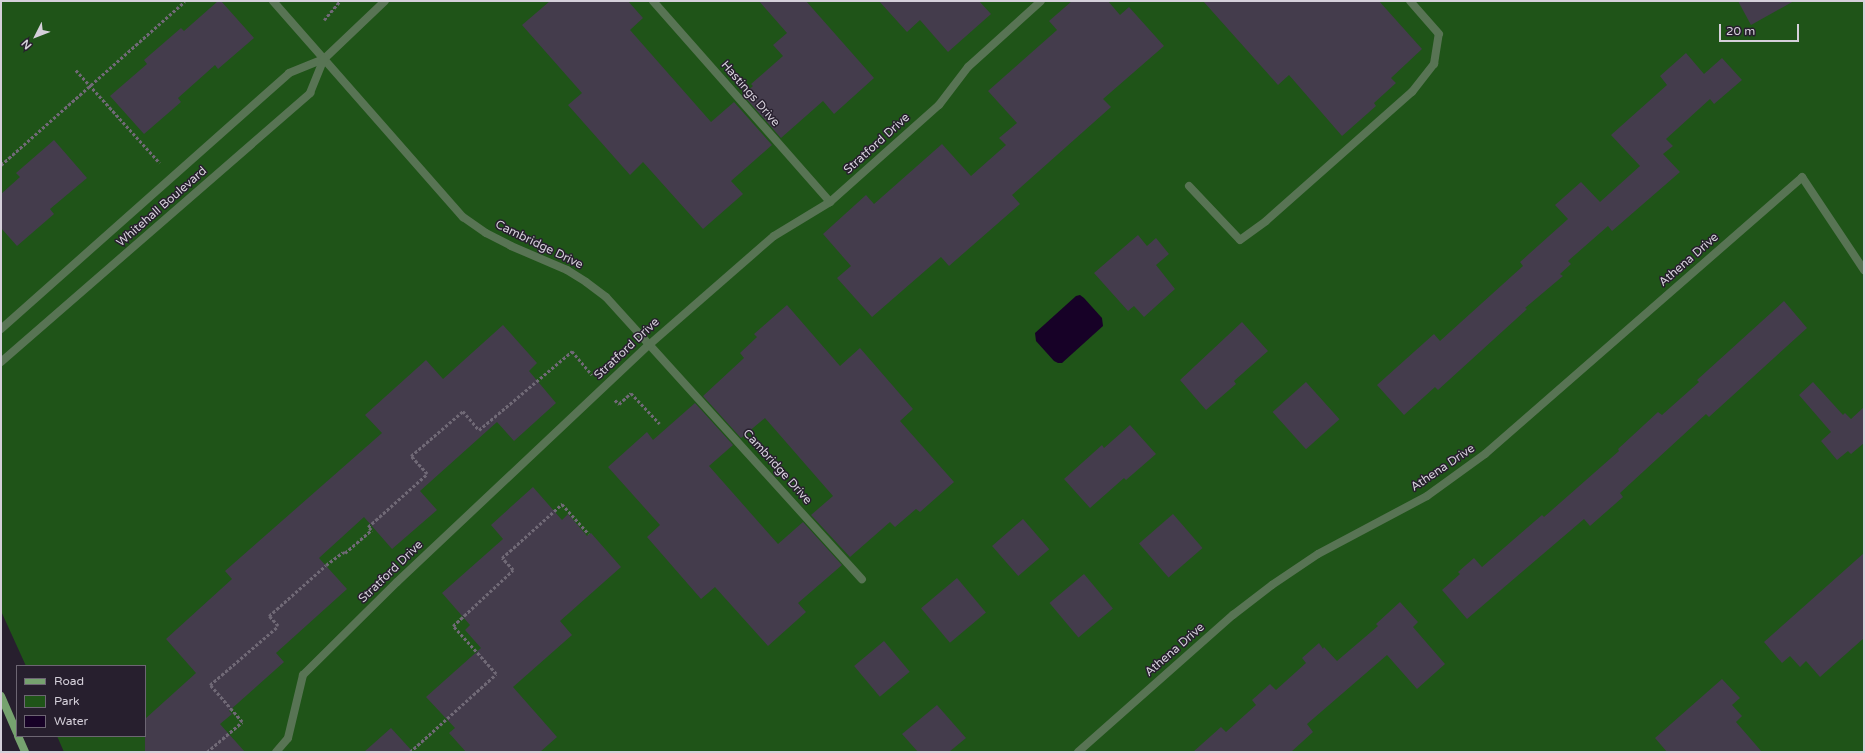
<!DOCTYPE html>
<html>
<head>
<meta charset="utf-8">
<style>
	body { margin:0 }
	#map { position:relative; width:1865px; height:753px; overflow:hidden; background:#271f2e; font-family:"Varela Round",sans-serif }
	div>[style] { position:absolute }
	.green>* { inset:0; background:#1f5418 }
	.water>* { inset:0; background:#170127 }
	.building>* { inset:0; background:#443c4c; transform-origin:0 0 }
	.path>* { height:2.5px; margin-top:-1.25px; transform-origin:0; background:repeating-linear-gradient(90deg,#706976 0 3px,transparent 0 5px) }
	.lane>* { height:8px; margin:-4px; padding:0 4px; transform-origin:4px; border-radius:4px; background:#587454 }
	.street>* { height:8px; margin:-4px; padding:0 4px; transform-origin:4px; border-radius:4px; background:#587454 }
	.secondary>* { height:8px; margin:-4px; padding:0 4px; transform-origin:4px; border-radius:4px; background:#76a26f }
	span { translate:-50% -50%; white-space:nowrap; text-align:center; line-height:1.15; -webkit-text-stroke:3px #271f2e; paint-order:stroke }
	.street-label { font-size:12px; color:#d5d0da }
	.frame { position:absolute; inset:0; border:2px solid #d5d0da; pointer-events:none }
	.legend { position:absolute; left:16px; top:665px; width:130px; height:72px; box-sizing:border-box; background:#271f2e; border:1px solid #6d6673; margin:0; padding:5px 7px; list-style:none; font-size:12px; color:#d5d0da }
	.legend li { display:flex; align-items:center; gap:8px; height:20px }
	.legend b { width:20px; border:1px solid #6d6673 }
	.north { position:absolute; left:16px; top:16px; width:40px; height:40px; -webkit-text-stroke:3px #271f2e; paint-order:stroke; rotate:228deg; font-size:11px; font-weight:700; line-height:16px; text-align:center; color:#d5d0da }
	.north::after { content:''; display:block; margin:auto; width:14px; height:18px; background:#d5d0da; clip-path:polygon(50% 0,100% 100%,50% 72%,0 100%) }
	.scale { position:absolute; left:1719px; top:24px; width:80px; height:18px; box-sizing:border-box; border:2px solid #d5d0da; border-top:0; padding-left:5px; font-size:12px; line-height:14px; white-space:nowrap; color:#d5d0da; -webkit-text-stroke:3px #271f2e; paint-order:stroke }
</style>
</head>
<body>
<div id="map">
	<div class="green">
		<i style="clip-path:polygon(1px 1px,1864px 1px,1864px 752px,64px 752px,57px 736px,145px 736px,145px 666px,26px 666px,1px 611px)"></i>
	</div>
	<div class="water">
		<i style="clip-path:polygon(1080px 295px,1084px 298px,1102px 318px,1103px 326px,1062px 363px,1058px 363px,1054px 361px,1036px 341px,1035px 333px,1076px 296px)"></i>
	</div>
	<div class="building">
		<i style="clip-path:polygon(218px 1px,221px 1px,254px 38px,218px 69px,215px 65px,178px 98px,181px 102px,144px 134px,110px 96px,147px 64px,144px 60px,181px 28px,184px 31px)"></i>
		<i style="clip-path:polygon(550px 1px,628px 1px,643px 18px,630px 30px,711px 122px,734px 102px,772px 145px,731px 181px,743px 194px,703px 229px,643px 162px,630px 175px,568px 105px,582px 93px,522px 25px)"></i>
		<i style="clip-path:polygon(759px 1px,806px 1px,874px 78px,834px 114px,823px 101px,781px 138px,743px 95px,753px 86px,751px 84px,783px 56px,773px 45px,787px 33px)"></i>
		<i style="clip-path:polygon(879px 1px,979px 1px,991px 14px,948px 52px,920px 20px,907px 32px)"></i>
		<i style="clip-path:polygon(1072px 1px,1108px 1px,1120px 15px,1129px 7px,1164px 46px,1103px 99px,1111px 107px,1012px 195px,1020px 204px,949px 266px,941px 257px,872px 317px,837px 278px,851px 266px,823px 234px,866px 195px,874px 204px,942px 144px,971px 176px,1006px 145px,999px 138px,1017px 123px,988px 91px,1057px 30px,1049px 21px)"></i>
		<i style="clip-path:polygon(1203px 1px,1379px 1px,1422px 49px,1391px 78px,1396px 83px,1374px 103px,1376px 106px,1342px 136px,1289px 75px,1278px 85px)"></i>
		<i style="clip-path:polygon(1738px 1px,1794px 1px,1751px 25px)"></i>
		<i style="clip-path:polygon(1686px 53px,1704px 74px,1722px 58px,1742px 80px,1714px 104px,1710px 99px,1666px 139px,1673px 146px,1663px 154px,1680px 172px,1612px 231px,1608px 226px,1568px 261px,1571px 264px,1560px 274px,1563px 276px,1525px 308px,1527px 309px,1438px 390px,1435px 387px,1404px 415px,1377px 385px,1434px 334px,1440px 341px,1523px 266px,1520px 262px,1568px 219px,1555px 205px,1581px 182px,1600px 202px,1640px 166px,1611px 135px,1667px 85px,1660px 76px)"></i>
		<i style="clip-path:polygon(54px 140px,87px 178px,50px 209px,54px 214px,17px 246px,1px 228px,1px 194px,20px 177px,16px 173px)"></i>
		<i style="clip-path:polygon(1138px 235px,1147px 246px,1156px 238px,1169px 254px,1156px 265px,1175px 289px,1144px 317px,1134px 306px,1128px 311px,1094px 273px)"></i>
		<i style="clip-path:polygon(1784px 301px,1807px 328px,1709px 417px,1706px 414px,1620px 493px,1623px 497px,1590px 526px,1584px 519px,1467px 619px,1442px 590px,1460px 574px,1458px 572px,1474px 558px,1482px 567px,1542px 515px,1544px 517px,1619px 451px,1618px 449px,1658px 412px,1662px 415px,1699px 382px,1697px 380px)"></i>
		<i style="clip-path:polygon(787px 305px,840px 366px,860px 348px,913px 409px,900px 421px,954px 482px,920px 512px,916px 509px,895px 527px,890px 522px,850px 557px,811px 515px,833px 496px,765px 418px,741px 438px,703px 396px,744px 358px,740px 353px,757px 337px,754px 334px)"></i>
		<i style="clip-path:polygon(1242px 322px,1268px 351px,1234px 381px,1236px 384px,1206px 410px,1180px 380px)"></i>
		<i style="clip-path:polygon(503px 325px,537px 363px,529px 371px,556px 403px,514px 441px,497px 422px,420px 491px,437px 510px,392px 549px,364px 517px,319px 558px,347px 589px,276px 653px,284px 662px,229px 711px,232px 714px,220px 724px,245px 752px,145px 752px,145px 719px,196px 673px,166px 639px,232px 579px,225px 571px,382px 433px,365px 415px,426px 360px,443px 379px)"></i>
		<i style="left:1306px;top:382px;width:50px;height:45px;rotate:48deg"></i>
		<i style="clip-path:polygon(1813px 382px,1843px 415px,1845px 413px,1851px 419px,1864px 407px,1864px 443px,1851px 454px,1848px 451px,1837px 460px,1821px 441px,1831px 432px,1799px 395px)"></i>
		<i style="clip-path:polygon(695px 403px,733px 445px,709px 466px,778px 544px,803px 522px,842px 565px,798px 603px,806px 612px,768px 646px,715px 587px,701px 599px,647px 537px,660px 525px,608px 467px,647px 432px,653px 440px)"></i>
		<i style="clip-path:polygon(1130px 425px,1156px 454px,1126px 480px,1124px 478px,1090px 508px,1064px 479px,1102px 445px,1104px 448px)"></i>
		<i style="clip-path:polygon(533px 487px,562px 520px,568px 514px,587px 536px,591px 533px,621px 567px,560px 621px,572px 635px,513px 687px,557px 737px,540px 752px,466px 752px,449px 733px,455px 728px,426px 697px,481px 648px,465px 630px,470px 625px,442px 593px,503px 539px,491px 525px)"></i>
		<i style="left:1173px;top:514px;width:45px;height:45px;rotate:49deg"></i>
		<i style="left:1023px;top:519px;width:40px;height:41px;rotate:49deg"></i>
		<i style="clip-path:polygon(1864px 553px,1864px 638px,1820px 677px,1806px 661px,1800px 667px,1790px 656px,1782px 663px,1764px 642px)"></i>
		<i style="left:1084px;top:574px;width:45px;height:45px;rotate:50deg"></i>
		<i style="left:957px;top:578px;width:45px;height:47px;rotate:50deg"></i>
		<i style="clip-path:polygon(1400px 602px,1418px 622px,1413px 627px,1445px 664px,1417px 689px,1387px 655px,1307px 724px,1313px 732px,1291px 752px,1193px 752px,1221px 727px,1226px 732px,1256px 705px,1252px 700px,1270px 684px,1276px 690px,1306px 663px,1302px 658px,1319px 643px,1323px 649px,1324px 647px,1337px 661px,1378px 626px,1376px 624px)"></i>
		<i style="left:884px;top:641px;width:40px;height:39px;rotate:50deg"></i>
		<i style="clip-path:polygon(1722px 679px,1740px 698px,1732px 705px,1742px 716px,1736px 722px,1762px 752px,1667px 752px,1655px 738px)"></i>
		<i style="clip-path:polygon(937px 705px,966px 738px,949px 752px,918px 752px,902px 734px)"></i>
		<i style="clip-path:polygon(391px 728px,413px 752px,364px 752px)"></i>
	</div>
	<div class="path">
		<i style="left:324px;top:20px;width:25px;rotate:-50deg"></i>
		<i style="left:76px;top:70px;width:125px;rotate:47.9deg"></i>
		<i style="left:1px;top:165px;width:246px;rotate:-41.7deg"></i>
		<i style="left:615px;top:400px;width:6px;rotate:45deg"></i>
		<i style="left:619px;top:404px;width:16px;rotate:-43deg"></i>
		<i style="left:631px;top:393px;width:42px;rotate:46.9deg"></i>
		<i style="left:207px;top:752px;width:46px;rotate:-40.6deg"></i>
		<i style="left:242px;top:722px;width:49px;rotate:-130.9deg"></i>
		<i style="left:210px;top:685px;width:90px;rotate:-40.9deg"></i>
		<i style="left:278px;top:626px;width:13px;rotate:-132deg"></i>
		<i style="left:269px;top:616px;width:76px;rotate:-41.8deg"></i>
		<i style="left:326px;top:565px;width:21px;rotate:-37deg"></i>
		<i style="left:343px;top:552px;width:2px;rotate:27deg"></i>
		<i style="left:345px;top:553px;width:35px;rotate:-41deg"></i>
		<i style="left:371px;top:530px;width:4px;rotate:-135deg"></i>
		<i style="left:368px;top:527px;width:79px;rotate:-41.9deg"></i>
		<i style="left:427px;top:474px;width:24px;rotate:-132deg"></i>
		<i style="left:411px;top:456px;width:69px;rotate:-40.9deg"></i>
		<i style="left:463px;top:411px;width:25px;rotate:50deg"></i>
		<i style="left:479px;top:430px;width:122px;rotate:-40.3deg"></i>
		<i style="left:572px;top:351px;width:31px;rotate:50deg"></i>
		<i style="left:410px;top:752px;width:116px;rotate:-42.2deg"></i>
		<i style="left:496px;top:674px;width:64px;rotate:-131.9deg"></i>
		<i style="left:453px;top:626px;width:82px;rotate:-43deg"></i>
		<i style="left:513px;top:570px;width:16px;rotate:-133deg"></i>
		<i style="left:502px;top:558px;width:81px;rotate:-42deg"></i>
		<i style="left:562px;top:504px;width:40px;rotate:48deg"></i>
	</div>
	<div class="lane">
		<i style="left:273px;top:1px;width:288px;rotate:48.7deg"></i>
		<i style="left:463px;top:217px;width:28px;rotate:35deg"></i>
		<i style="left:486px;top:233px;width:28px;rotate:27deg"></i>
		<i style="left:511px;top:246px;width:61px;rotate:23.2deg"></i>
		<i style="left:567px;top:270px;width:22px;rotate:32deg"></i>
		<i style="left:586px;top:282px;width:25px;rotate:37deg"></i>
		<i style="left:606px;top:297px;width:381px;rotate:47.8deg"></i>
		<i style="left:653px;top:1px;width:268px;rotate:48.6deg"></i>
		<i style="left:1189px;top:186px;width:74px;rotate:46.6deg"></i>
		<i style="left:1240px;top:240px;width:32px;rotate:-36deg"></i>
		<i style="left:1266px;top:221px;width:195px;rotate:-41.5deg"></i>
		<i style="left:1412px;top:92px;width:36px;rotate:-52deg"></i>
		<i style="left:1434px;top:64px;width:30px;rotate:-81deg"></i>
		<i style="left:1439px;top:34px;width:44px;rotate:-131.3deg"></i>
		<i style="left:276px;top:752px;width:18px;rotate:-49deg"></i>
		<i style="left:288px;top:738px;width:65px;rotate:-76.6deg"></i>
		<i style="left:303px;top:675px;width:132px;rotate:-44.7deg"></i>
		<i style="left:397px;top:582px;width:347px;rotate:-43.3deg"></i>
		<i style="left:650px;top:344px;width:164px;rotate:-41.1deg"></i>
		<i style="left:774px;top:236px;width:66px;rotate:-31.3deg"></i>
		<i style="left:830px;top:202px;width:146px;rotate:-41.7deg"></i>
		<i style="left:939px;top:105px;width:48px;rotate:-52.7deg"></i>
		<i style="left:968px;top:67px;width:98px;rotate:-42.1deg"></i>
	</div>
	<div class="street">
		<i style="left:1px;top:329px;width:385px;rotate:-41.6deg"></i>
		<i style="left:289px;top:73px;width:38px;rotate:-22deg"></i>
		<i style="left:324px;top:59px;width:84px;rotate:-43.6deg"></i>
		<i style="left:1px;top:362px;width:410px;rotate:-41deg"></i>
		<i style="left:310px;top:93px;width:37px;rotate:-68deg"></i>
		<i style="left:1078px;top:752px;width:207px;rotate:-41.5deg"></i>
		<i style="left:1233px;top:615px;width:49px;rotate:-37.6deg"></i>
		<i style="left:1272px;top:585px;width:55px;rotate:-34deg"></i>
		<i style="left:1318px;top:554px;width:123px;rotate:-28deg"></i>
		<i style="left:1427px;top:496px;width:72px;rotate:-35.9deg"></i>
		<i style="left:1485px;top:454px;width:421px;rotate:-41.1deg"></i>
		<i style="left:1802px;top:177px;width:112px;rotate:56.3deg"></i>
	</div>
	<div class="secondary">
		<i style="left:1px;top:696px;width:40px;rotate:66.6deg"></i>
		<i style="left:18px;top:736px;width:17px;rotate:66deg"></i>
	</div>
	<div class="street-label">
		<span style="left:750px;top:94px;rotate:49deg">Hastings Drive</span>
		<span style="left:877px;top:144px;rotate:-42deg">Stratford Drive</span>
		<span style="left:162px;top:207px;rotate:-41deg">Whitehall Boulevard</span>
		<span style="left:539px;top:245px;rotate:26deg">Cambridge Drive</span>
		<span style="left:1689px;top:260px;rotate:-41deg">Athena Drive</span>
		<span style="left:627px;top:349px;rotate:-43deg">Stratford Drive</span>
		<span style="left:777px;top:467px;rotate:48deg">Cambridge Drive</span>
		<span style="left:1443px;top:468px;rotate:-34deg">Athena Drive</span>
		<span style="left:391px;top:572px;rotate:-44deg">Stratford Drive</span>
		<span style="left:1175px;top:650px;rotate:-41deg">Athena Drive</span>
	</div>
	<div class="frame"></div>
	<ul class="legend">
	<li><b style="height:5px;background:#76a26f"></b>Road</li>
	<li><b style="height:11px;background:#1f5418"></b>Park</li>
	<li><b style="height:11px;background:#170127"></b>Water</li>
	</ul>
	<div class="north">N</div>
	<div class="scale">20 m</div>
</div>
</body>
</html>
